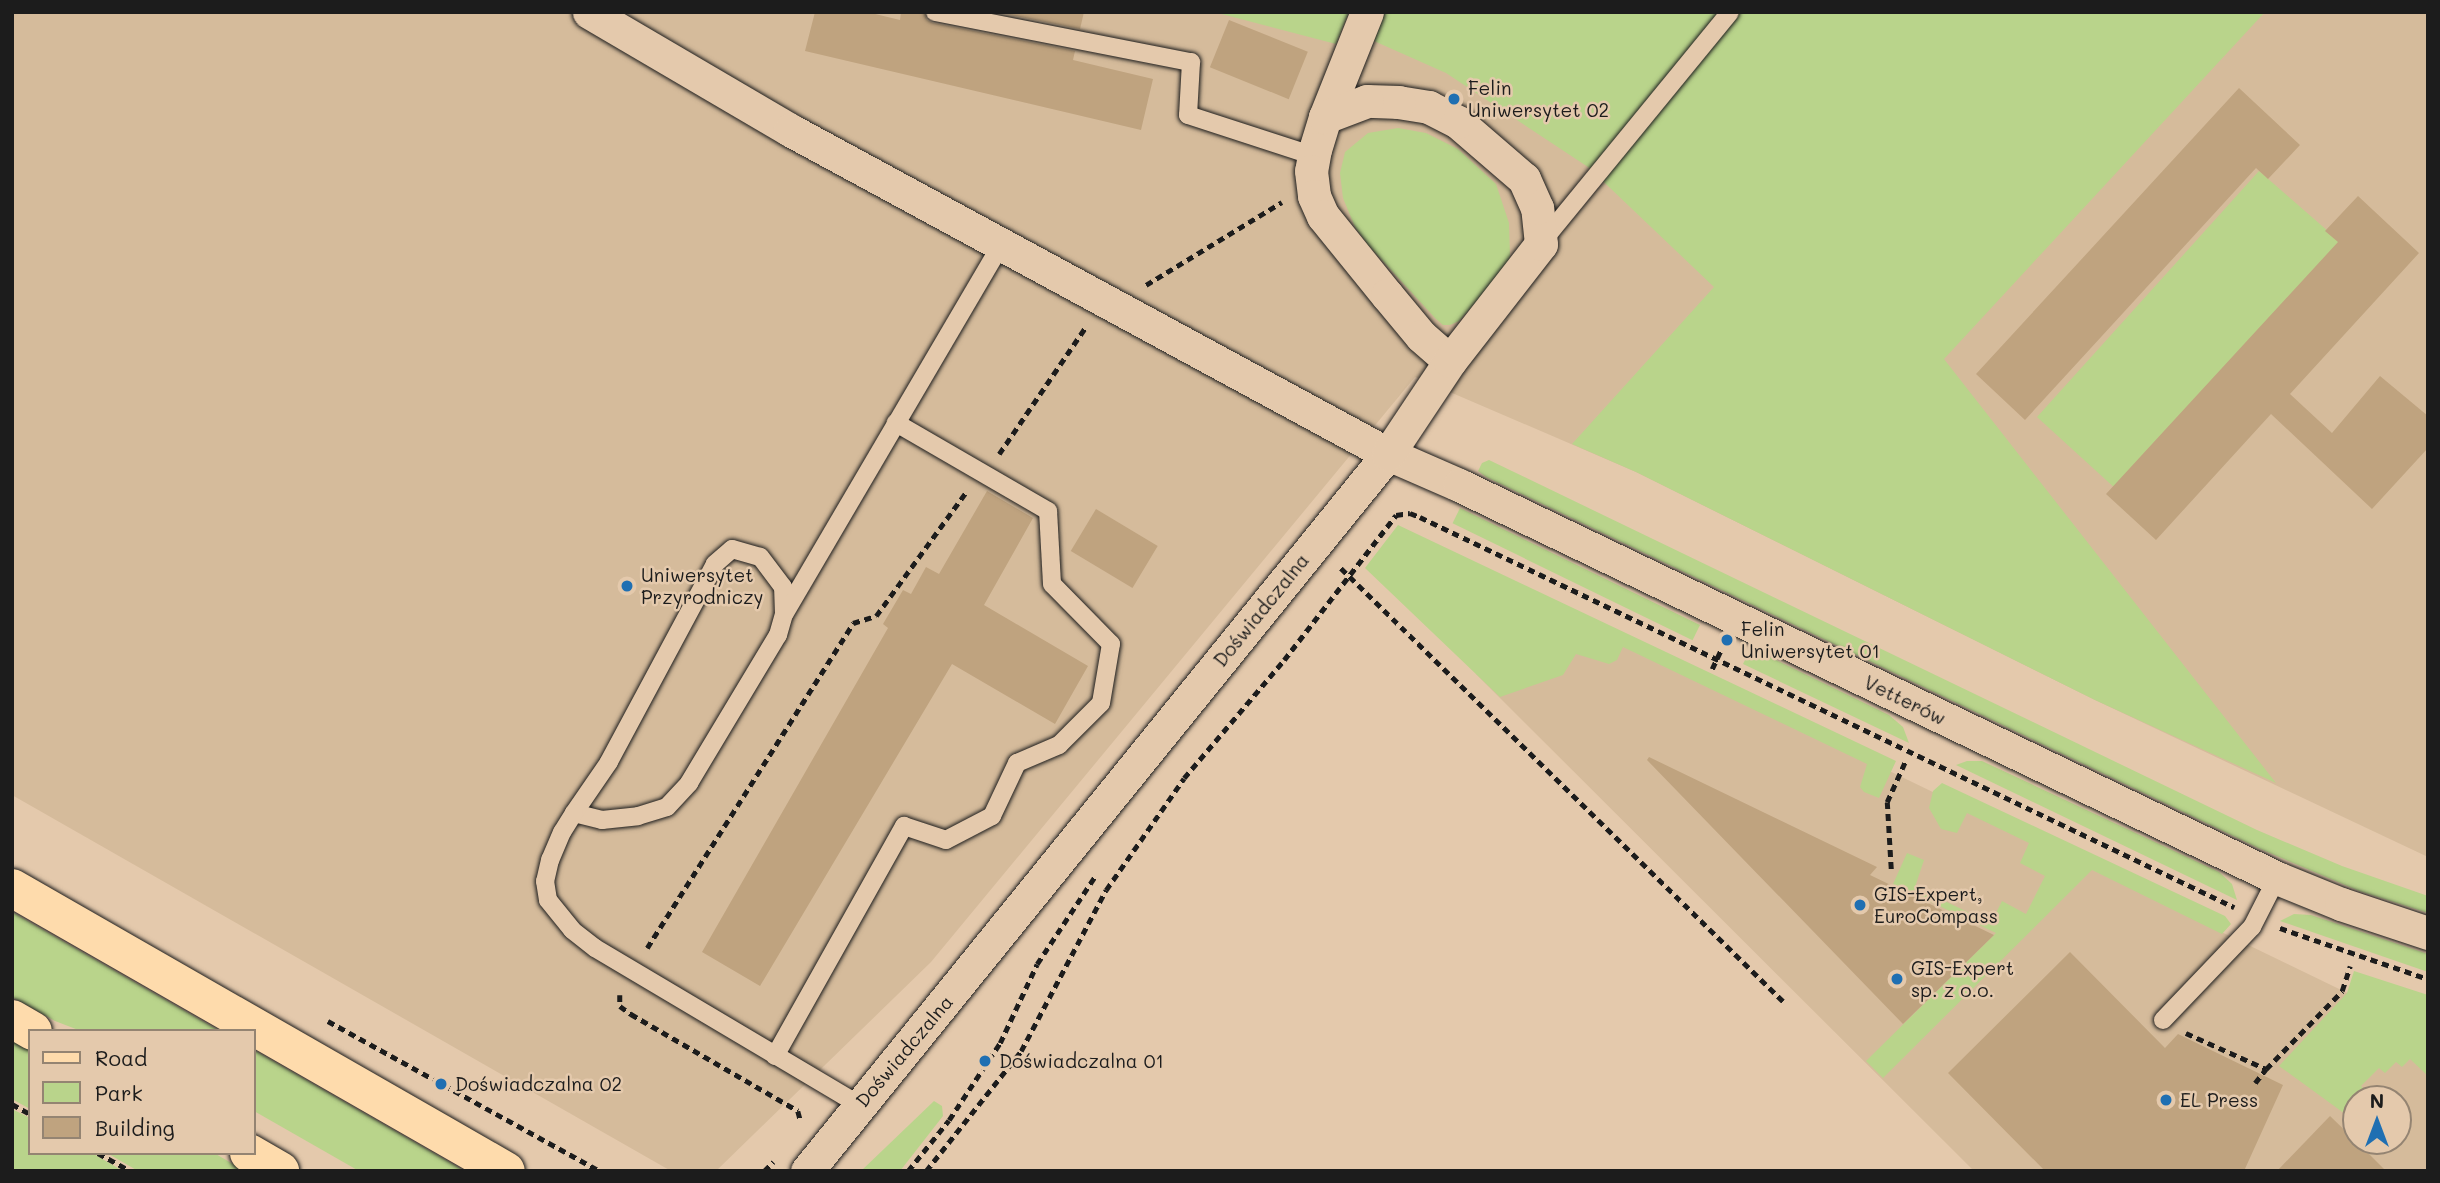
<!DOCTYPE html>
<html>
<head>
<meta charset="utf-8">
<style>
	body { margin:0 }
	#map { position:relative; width:2440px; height:1183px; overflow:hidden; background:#e4c9ac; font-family:Mali,sans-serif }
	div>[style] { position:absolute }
	.built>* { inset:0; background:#d5bb9b }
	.green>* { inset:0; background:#b9d48b; transform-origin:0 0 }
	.building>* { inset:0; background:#bfa37f; transform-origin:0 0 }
	.path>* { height:4.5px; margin-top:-2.25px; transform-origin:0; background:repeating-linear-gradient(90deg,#1c1c1c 0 7px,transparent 0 12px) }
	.roads { filter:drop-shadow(0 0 2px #1c1c1c) drop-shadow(0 0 2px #1c1c1c) }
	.service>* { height:18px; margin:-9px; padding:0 9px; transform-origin:9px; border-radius:9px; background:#e4c9ac }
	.minor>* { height:33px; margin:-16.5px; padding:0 16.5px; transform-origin:16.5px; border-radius:16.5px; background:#e4c9ac }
	.primary>* { height:38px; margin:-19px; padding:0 19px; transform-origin:19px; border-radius:19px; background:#fedbac }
	.dots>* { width:19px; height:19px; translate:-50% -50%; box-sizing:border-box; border:4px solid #e4c9ac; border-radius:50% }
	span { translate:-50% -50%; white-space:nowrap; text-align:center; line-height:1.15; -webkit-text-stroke:5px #e4c9ac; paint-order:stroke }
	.poi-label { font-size:19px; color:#1c1c1c }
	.left { translate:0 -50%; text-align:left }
	.street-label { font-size:19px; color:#1c1c1c }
	.frame { position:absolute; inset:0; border:14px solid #1c1c1c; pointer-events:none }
	.legend { position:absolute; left:28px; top:1029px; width:228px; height:126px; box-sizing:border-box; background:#e4c9ac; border:2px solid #948472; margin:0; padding:9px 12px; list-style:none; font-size:21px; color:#1c1c1c }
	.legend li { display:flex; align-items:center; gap:14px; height:35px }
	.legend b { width:35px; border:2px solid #948472 }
	.north { position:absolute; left:2342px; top:1085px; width:70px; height:70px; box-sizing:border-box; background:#e4c9ac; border:2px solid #948472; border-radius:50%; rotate:0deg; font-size:19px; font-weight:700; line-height:28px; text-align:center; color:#1c1c1c }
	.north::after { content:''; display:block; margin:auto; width:24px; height:32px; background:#1f6fb2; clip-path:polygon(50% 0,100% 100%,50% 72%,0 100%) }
</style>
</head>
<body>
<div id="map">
	<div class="built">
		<i style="clip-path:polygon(12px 12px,2428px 12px,2428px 857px,2095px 700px,1636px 472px,1415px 377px,931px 962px,716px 1171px,671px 1171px,12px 795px)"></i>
		<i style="clip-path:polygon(evenodd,1617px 639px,2399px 1018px,2428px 1023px,2428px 1171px,1974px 1171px,1476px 674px,1617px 639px,2356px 1099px,2398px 1099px,2398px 1141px,2356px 1141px,2356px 1099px)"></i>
	</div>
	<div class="green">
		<i style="clip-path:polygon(1214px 12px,1349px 12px,1336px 44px)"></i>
		<i style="clip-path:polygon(1385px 12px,2265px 12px,1944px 359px,2276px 783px,2095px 700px,1636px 472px,1572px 444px,1714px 287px,1588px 167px,1446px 73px,1374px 41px)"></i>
		<i style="clip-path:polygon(1398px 128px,1426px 133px,1458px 149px,1496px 184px,1509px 223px,1510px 256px,1507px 267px,1459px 321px,1450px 325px,1443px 325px,1436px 319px,1368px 245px,1355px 227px,1343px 198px,1340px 173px,1345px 152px,1368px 133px)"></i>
		<i style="clip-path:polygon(2259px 171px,2329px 232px,2344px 241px,2117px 490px,2037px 417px)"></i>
		<i style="clip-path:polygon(1489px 460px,2257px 830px,2342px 866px,2428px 896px,2428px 913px,2359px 891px,2258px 848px,1486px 477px,1478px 471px,1482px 463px)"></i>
		<i style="left:1460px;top:508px;width:267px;height:17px;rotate:26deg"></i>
		<i style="clip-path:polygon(1398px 525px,1896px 761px,1879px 798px,1864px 792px,1860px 787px,1867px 764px,1623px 647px,1617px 660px,1609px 664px,1576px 654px,1563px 675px,1500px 697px,1365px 568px)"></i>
		<i style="clip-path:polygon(1751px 648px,1889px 715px,1903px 727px,1909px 743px,1743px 664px)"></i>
		<i style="clip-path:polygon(1967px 761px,1982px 761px,2219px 872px,2232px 884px,2237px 900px,1956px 765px)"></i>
		<i style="clip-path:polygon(1942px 783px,2225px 916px,2231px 924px,2222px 934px,2092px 870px,1883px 1078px,1866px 1061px,1996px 933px,1893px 884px,1907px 853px,1924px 860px,1915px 887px,1991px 923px,2002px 901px,2026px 914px,2045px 876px,2020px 863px,2029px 843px,1967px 813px,1957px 833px,1941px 829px,1929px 808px,1933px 791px)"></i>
		<i style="clip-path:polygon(12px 912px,220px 1031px,81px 1031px,55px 1021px,12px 997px)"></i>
		<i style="clip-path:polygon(2294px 914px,2311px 915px,2428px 954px,2428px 972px,2280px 921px)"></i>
		<i style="clip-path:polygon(2354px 971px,2428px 995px,2428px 1076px,2410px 1059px,2402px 1067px,2396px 1062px,2385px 1073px,2379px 1068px,2361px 1086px,2373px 1098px,2356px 1099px,2356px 1115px,2352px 1119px,2279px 1066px,2347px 993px)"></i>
		<i style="clip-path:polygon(12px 1039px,30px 1049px,30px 1109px,12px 1099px)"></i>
		<i style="clip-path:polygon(254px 1050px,465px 1171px,359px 1171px,254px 1111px)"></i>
		<i style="clip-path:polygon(934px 1101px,942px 1106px,943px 1116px,900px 1171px,861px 1171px)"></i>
		<i style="clip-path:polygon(12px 1109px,30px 1118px,30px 1153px,92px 1153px,123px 1171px,12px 1171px)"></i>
		<i style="clip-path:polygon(107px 1153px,214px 1153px,245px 1171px,138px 1171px)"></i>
	</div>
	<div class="building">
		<i style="clip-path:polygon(815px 12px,867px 12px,900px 20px,901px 12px,924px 12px,927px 20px,933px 23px,1075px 51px,1073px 60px,1153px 79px,1141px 130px,805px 51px)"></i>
		<i style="clip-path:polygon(996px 12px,1084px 12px,1080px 29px)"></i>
		<i style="left:1229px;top:20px;width:85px;height:51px;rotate:22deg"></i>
		<i style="clip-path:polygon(2239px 88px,2300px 145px,2268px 179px,2256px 168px,2025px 420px,1976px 374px)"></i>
		<i style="clip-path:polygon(2358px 196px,2419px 253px,2290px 394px,2332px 433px,2380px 376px,2428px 416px,2428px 448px,2372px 509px,2271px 414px,2156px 540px,2106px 494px,2338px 242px,2325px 231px)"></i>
		<i style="clip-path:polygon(987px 491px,1033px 518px,984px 605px,1088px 666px,1055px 724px,952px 664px,760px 986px,702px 952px,888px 628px,883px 624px,903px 590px,911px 594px,926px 567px,939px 574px)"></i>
		<i style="left:1096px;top:509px;width:72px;height:49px;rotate:31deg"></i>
		<i style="clip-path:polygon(1649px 757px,1877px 867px,1870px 875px,1994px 935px,1903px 1024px,1647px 760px)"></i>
		<i style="clip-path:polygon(2070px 952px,2165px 1048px,2178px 1034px,2283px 1085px,2244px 1171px,2045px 1171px,1948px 1073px)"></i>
		<i style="clip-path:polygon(2330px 1116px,2360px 1145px,2386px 1171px,2277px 1171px)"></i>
	</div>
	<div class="path">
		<i style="left:1146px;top:285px;width:159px;rotate:-31.4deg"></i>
		<i style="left:999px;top:454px;width:153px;rotate:-55.7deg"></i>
		<i style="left:1341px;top:568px;width:619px;rotate:44.41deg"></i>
		<i style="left:1712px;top:669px;width:21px;rotate:-65deg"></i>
		<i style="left:1891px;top:869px;width:67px;rotate:-93.4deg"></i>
		<i style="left:1887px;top:802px;width:44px;rotate:-65.8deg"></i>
		<i style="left:2280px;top:928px;width:157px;rotate:19deg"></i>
		<i style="left:647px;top:948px;width:385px;rotate:-57.6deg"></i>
		<i style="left:853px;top:623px;width:24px;rotate:-17deg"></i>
		<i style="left:876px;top:616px;width:153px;rotate:-54deg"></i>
		<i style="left:620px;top:995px;width:11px;rotate:90deg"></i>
		<i style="left:620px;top:1006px;width:14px;rotate:36deg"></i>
		<i style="left:631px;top:1014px;width:193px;rotate:30.1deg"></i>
		<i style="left:798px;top:1111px;width:11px;rotate:75deg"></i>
		<i style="left:328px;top:1021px;width:311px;rotate:28.9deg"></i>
		<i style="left:2186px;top:1033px;width:88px;rotate:24.2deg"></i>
		<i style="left:2266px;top:1069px;width:109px;rotate:-45.7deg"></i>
		<i style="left:2342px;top:991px;width:26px;rotate:-72deg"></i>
		<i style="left:2255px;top:1083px;width:18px;rotate:-52deg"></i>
		<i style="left:12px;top:1104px;width:21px;rotate:29deg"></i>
		<i style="left:98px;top:1153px;width:37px;rotate:29deg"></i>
		<i style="left:764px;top:1171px;width:13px;rotate:-45deg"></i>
		<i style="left:908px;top:1171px;width:65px;rotate:-51.2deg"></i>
		<i style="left:949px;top:1120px;width:92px;rotate:-56.5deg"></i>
		<i style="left:1000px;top:1043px;width:87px;rotate:-64.9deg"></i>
		<i style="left:1037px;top:964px;width:107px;rotate:-56.5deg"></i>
		<i style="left:926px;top:1171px;width:153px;rotate:-51.6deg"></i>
		<i style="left:1021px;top:1051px;width:182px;rotate:-62.2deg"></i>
		<i style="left:1106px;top:890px;width:136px;rotate:-55.1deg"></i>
		<i style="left:1184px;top:778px;width:155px;rotate:-49.7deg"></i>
		<i style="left:1284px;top:660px;width:183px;rotate:-52.3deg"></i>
		<i style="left:1396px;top:515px;width:14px;rotate:-8deg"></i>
		<i style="left:1410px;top:513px;width:11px;rotate:22deg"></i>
		<i style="left:1420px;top:517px;width:903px;rotate:25.6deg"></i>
	</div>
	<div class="roads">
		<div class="service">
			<i style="left:935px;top:12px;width:261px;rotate:11.1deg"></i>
			<i style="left:1191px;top:62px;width:53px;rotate:93.2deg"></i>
			<i style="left:1188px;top:115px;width:133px;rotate:18deg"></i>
			<i style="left:1541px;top:243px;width:298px;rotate:-50.7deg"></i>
			<i style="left:785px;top:613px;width:427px;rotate:-59.6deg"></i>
			<i style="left:574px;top:813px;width:29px;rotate:14deg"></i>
			<i style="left:602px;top:820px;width:36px;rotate:-6deg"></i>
			<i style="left:638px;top:816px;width:30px;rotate:-17deg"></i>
			<i style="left:667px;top:807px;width:33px;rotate:-47deg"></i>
			<i style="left:689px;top:783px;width:173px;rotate:-59deg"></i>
			<i style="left:778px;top:635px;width:22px;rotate:-74deg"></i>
			<i style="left:784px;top:614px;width:27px;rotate:-92deg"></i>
			<i style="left:783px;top:587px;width:38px;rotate:-127deg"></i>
			<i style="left:760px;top:557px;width:29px;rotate:-164deg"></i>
			<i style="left:732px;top:549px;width:23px;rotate:139deg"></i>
			<i style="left:715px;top:564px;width:225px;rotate:118.2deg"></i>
			<i style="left:609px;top:762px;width:62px;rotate:124.5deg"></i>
			<i style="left:574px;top:813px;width:22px;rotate:122deg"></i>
			<i style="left:562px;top:832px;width:30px;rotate:113deg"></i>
			<i style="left:550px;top:860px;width:22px;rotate:103deg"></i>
			<i style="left:545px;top:881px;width:19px;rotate:81deg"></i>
			<i style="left:548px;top:900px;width:38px;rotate:51deg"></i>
			<i style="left:572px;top:930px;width:29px;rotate:38deg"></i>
			<i style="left:595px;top:948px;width:307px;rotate:30.7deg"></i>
			<i style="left:2163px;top:1020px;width:129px;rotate:-46.3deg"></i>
			<i style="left:2252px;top:927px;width:55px;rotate:-63deg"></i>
			<i style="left:775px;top:1056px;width:264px;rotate:-60.7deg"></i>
			<i style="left:904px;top:826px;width:44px;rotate:18.4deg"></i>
			<i style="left:946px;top:840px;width:52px;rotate:-27.6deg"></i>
			<i style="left:992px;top:816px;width:59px;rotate:-64.7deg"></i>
			<i style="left:1017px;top:763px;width:46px;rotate:-23.2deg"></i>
			<i style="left:1059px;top:745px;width:59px;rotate:-45deg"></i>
			<i style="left:1101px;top:703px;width:60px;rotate:-80.4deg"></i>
			<i style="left:1111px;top:644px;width:84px;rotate:-134.5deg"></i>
			<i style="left:1052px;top:584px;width:73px;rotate:-93.1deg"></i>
			<i style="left:1048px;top:511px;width:176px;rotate:-149.9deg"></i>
		</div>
		<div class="minor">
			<i style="left:589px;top:12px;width:233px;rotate:30.4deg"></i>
			<i style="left:790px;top:130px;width:680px;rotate:28.45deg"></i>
			<i style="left:1388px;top:454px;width:77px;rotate:23.6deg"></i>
			<i style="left:1459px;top:485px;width:908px;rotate:25.66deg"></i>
			<i style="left:2277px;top:878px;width:69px;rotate:22.1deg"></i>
			<i style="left:2341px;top:904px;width:92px;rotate:18.4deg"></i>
			<i style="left:1367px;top:12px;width:113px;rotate:111.8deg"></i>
			<i style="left:1325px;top:117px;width:34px;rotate:107deg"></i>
			<i style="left:1315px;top:149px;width:22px;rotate:100deg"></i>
			<i style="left:1311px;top:171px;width:25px;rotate:83deg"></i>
			<i style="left:1314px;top:196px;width:22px;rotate:66deg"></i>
			<i style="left:1323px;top:216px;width:102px;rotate:51deg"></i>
			<i style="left:1387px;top:295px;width:53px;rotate:50.3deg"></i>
			<i style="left:1421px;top:336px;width:38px;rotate:41deg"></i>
			<i style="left:807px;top:1171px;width:923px;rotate:-50.98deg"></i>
			<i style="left:1388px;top:454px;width:112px;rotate:-56.3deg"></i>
			<i style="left:1450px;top:361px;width:148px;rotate:-52.1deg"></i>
			<i style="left:1541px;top:244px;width:36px;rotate:-96deg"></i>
			<i style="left:1537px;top:208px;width:32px;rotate:-114deg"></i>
			<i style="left:1524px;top:179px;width:87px;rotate:-139.2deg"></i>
			<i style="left:1458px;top:122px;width:33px;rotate:-153deg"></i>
			<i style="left:1429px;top:107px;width:30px;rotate:-171deg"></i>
			<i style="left:1399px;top:102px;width:32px;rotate:-178deg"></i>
			<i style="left:1367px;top:101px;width:45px;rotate:159.1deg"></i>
		</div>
		<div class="primary">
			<i style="left:12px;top:888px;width:569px;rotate:29.81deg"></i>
			<i style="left:12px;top:1019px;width:24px;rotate:30deg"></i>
			<i style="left:249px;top:1153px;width:36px;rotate:30deg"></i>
		</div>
	</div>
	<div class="dots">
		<i style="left:1454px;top:99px;background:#1f6fb2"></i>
		<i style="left:627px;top:586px;background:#1f6fb2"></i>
		<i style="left:1727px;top:640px;background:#1f6fb2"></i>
		<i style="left:1860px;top:905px;background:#1f6fb2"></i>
		<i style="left:1897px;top:979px;background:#1f6fb2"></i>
		<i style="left:985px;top:1061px;background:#1f6fb2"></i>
		<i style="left:441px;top:1084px;background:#1f6fb2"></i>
		<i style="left:2166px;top:1100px;background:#1f6fb2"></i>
	</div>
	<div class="poi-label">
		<span class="left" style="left:1468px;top:99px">Felin<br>Uniwersytet 02</span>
		<span class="left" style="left:641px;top:586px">Uniwersytet<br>Przyrodniczy</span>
		<span class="left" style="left:1741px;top:640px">Felin<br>Uniwersytet 01</span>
		<span class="left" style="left:1874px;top:905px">GIS-Expert,<br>EuroCompass</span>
		<span class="left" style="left:1911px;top:979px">GIS-Expert<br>sp. z o.o.</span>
		<span class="left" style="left:999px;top:1061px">Doświadczalna 01</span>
		<span class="left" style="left:455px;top:1084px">Doświadczalna 02</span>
		<span class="left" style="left:2180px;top:1100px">EL Press</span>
	</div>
	<div class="street-label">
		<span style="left:1261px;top:610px;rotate:-51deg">Doświadczalna</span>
		<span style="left:1905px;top:700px;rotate:26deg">Vetterów</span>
		<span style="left:904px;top:1051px;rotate:-50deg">Doświadczalna</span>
	</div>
	<div class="frame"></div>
	<ul class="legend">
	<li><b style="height:9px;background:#fedbac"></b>Road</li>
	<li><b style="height:19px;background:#b9d48b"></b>Park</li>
	<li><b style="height:19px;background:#bfa37f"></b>Building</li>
	</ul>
	<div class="north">N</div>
</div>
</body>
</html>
